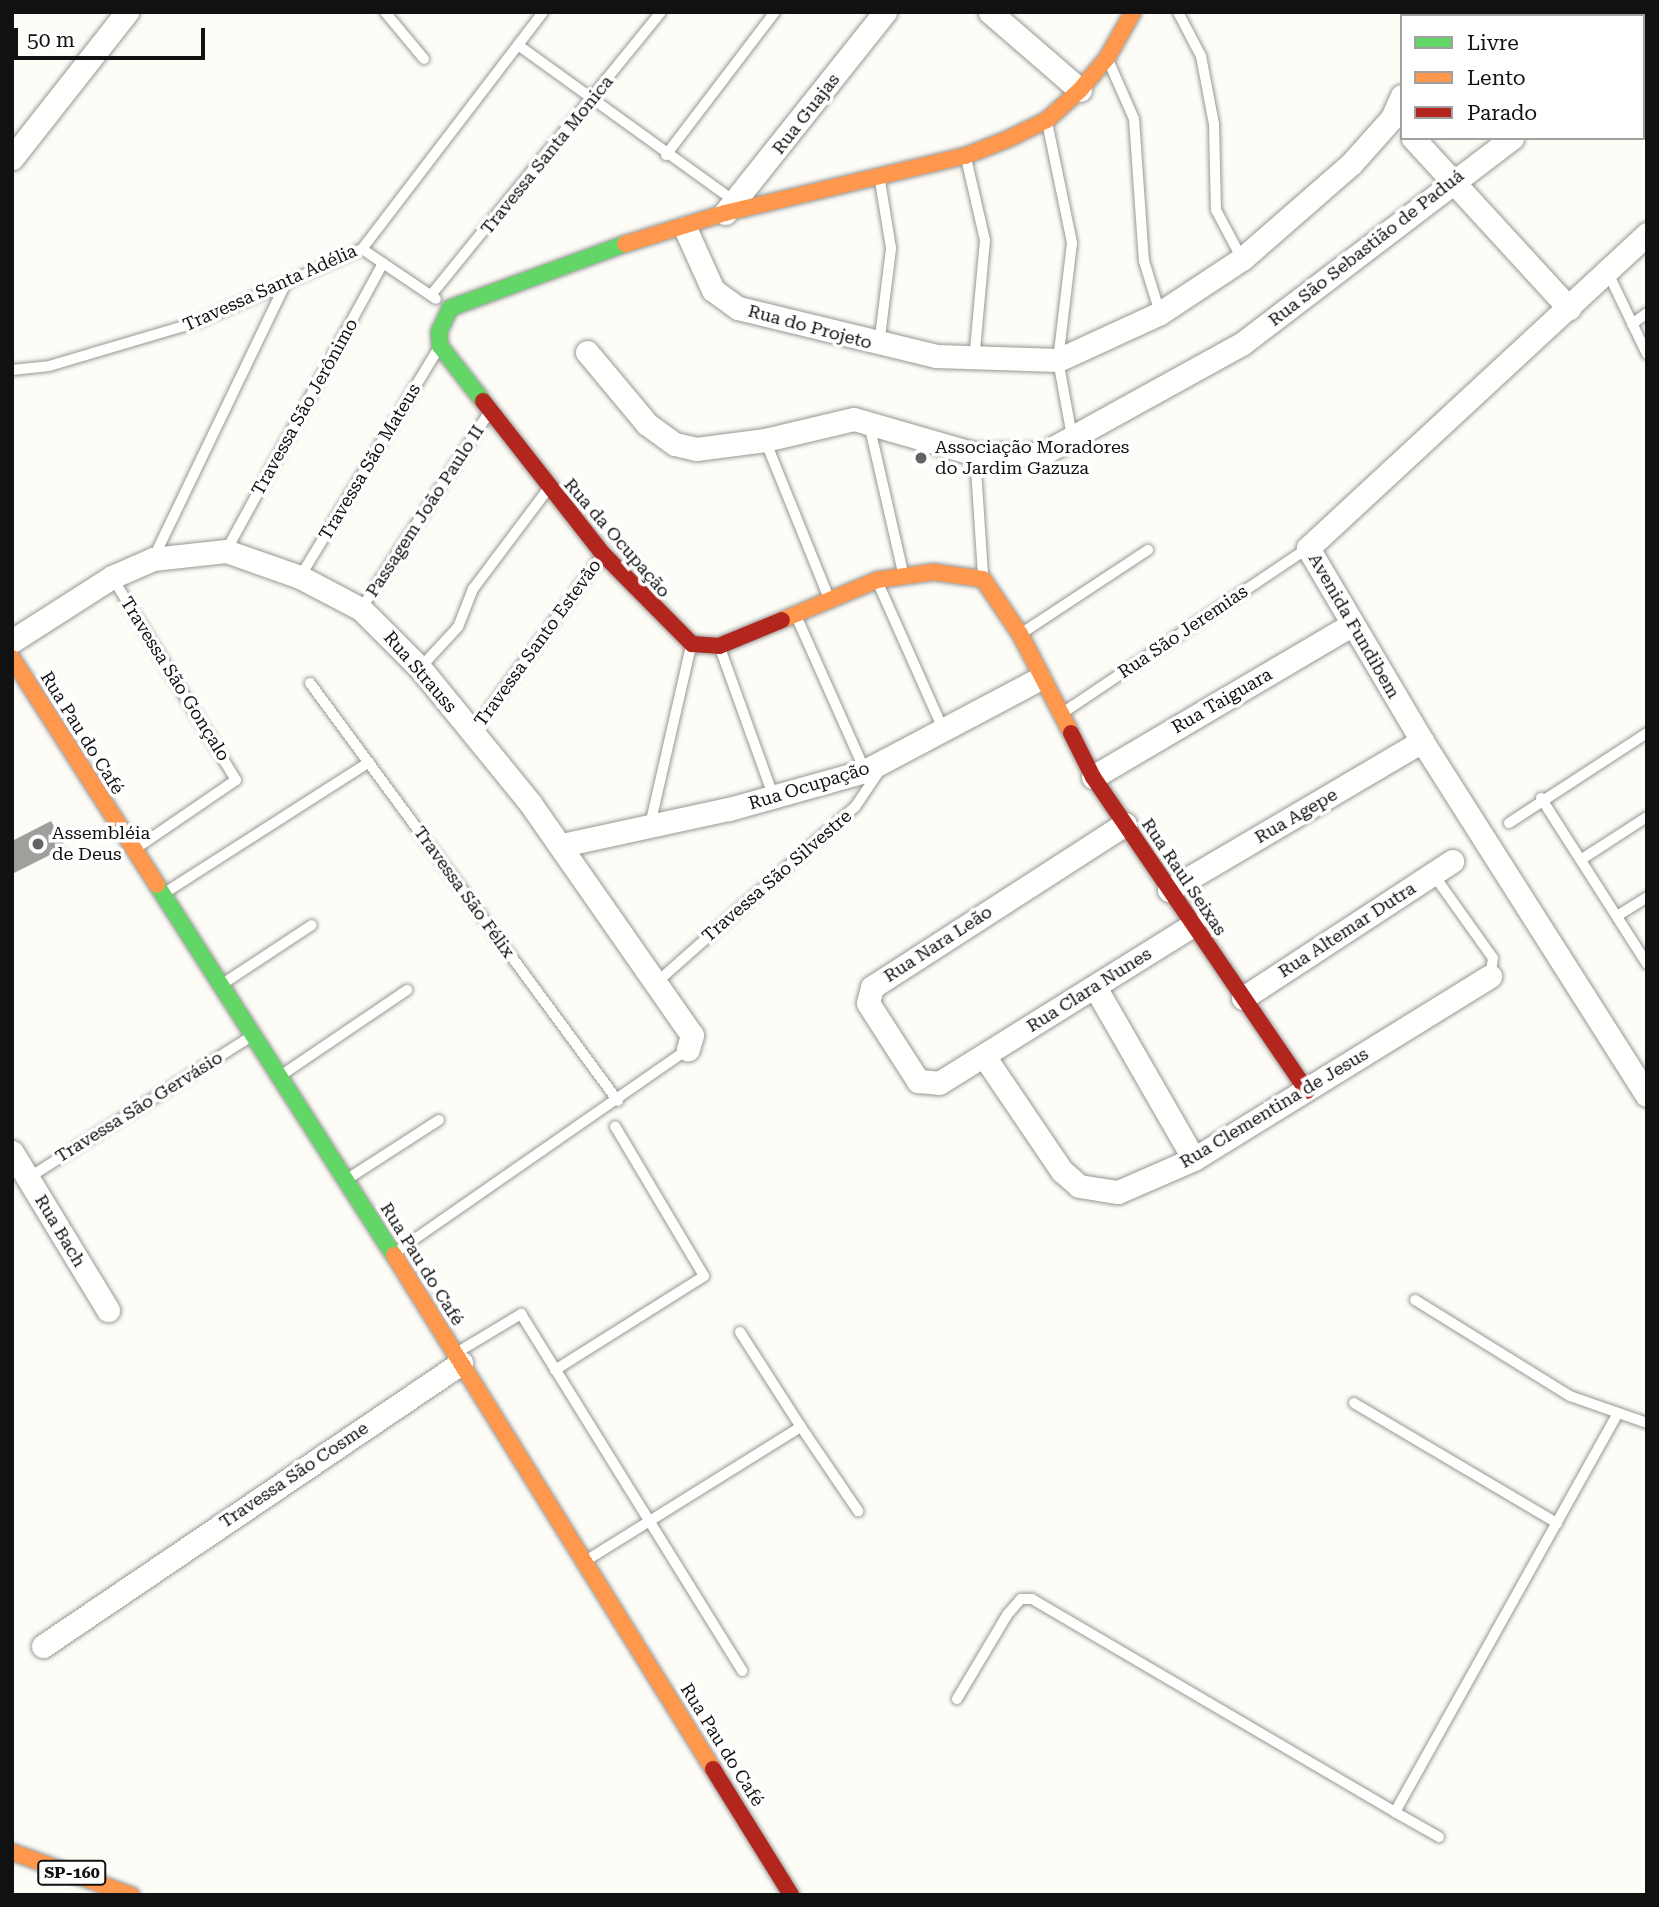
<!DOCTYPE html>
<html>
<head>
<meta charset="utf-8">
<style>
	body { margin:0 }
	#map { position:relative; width:1659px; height:1907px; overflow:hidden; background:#fdfcf7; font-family:"Roboto Serif",serif }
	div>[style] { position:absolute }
	.building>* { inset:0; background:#a19f9c }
	.roads { filter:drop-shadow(0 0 2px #979795) drop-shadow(0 0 2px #979795) }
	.lane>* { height:10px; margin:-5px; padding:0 5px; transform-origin:5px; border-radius:5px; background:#fffffe }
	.street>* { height:23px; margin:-11.5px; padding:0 11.5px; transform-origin:11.5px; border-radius:11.5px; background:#fffffe }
	.fast>* { height:16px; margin:-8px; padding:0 8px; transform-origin:8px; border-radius:8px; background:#63d668 }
	.slow>* { height:16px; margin:-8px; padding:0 8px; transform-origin:8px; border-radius:8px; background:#ff974d }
	.jam>* { height:16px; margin:-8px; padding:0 8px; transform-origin:8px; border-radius:8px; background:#b3261e }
	.dots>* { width:19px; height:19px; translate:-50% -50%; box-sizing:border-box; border:4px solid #fff; border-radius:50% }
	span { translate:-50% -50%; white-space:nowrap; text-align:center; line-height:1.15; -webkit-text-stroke:7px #fff; paint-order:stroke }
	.shield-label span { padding:2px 5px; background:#fff; border:2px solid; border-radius:5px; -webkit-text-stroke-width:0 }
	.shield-label { font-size:16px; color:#111; font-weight:700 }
	.street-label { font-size:18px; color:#111 }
	.poi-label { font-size:18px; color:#111 }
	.left { translate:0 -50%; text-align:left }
	.frame { position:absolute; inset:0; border:14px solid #111; pointer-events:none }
	.legend { position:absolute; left:1400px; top:14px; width:245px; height:126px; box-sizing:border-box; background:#fff; border:2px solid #a0a0a0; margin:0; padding:9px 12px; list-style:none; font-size:21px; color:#111 }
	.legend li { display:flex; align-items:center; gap:14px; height:35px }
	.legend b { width:35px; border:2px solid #a0a0a0 }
	.scale { position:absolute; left:14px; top:28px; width:191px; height:32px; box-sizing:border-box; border:4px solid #111; border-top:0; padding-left:9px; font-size:21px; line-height:24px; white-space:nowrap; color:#111; -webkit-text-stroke:5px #fff; paint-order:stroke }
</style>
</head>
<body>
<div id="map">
	<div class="building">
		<i style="clip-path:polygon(51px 821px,66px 847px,12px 874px,12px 841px)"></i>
	</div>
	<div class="roads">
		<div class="lane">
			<i style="left:385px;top:12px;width:61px;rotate:50.3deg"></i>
			<i style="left:1178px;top:12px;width:50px;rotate:62.4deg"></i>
			<i style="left:1201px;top:56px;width:69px;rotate:79.2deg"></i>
			<i style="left:1214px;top:124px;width:86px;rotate:88.7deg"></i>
			<i style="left:1216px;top:210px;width:55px;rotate:62deg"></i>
			<i style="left:518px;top:45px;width:270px;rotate:35.8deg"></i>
			<i style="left:1109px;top:62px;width:62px;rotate:66.3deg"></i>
			<i style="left:1134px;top:119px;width:142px;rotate:86deg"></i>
			<i style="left:1144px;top:261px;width:54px;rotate:72.9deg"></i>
			<i style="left:1047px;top:122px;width:124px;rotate:78.3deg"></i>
			<i style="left:1072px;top:243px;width:118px;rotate:96.8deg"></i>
			<i style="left:1058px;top:360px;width:77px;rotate:79.6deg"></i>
			<i style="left:666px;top:155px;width:180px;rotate:-52.7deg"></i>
			<i style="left:966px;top:158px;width:84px;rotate:77deg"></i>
			<i style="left:985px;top:240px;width:121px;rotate:95.2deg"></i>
			<i style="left:362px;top:249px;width:89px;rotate:34deg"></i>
			<i style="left:1608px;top:273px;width:90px;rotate:64.3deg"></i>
			<i style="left:431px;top:295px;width:365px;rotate:-50.9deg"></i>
			<i style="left:1632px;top:324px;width:19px;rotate:-36deg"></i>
			<i style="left:879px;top:345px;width:98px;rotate:-82.9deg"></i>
			<i style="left:891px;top:248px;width:68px;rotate:-99.3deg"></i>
			<i style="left:12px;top:370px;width:37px;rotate:-6deg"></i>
			<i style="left:49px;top:366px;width:155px;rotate:-16.5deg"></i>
			<i style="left:198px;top:322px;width:180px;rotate:-24deg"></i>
			<i style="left:362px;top:249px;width:298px;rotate:-52.6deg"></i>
			<i style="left:869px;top:424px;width:152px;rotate:77.1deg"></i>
			<i style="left:765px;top:440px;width:168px;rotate:68deg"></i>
			<i style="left:975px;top:454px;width:122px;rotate:86.2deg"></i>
			<i style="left:226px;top:551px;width:328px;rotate:-61.4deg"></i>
			<i style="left:153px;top:559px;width:306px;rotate:-64.3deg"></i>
			<i style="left:112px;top:577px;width:238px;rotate:58.6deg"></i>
			<i style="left:236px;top:780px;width:119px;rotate:145.6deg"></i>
			<i style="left:300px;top:577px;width:267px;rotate:-58.8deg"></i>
			<i style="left:878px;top:583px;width:162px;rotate:66deg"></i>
			<i style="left:361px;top:609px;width:233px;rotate:-56.9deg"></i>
			<i style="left:797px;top:618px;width:167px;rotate:66deg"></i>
			<i style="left:1022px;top:633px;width:151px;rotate:-33.4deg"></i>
			<i style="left:720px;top:648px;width:159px;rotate:70.2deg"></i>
			<i style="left:420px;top:668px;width:56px;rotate:-47.2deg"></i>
			<i style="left:458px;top:627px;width:41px;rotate:-68.5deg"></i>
			<i style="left:473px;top:589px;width:125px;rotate:-53.1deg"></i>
			<i style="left:310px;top:683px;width:519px;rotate:53.62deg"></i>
			<i style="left:1064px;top:712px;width:294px;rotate:-33.9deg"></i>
			<i style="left:472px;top:733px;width:218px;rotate:-53.8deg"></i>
			<i style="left:1541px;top:798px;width:197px;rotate:57.4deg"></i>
			<i style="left:1509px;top:823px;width:165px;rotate:-33.1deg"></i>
			<i style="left:650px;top:825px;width:184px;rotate:-77.1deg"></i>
			<i style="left:1582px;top:859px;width:77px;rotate:-32.9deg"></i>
			<i style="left:1433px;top:874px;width:103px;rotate:54.5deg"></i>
			<i style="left:1493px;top:958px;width:18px;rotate:99deg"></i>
			<i style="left:166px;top:892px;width:241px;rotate:-32.6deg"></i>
			<i style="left:1617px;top:916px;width:36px;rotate:-32deg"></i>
			<i style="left:657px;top:982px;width:264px;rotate:-41.5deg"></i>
			<i style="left:855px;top:807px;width:48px;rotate:-56deg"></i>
			<i style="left:224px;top:983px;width:105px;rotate:-33.4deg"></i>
			<i style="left:283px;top:1074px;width:150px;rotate:-34.1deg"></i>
			<i style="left:28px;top:1178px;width:263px;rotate:-32.4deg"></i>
			<i style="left:349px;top:1178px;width:107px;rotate:-32.8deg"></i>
			<i style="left:396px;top:1252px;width:356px;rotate:-34.8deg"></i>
			<i style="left:1415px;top:1300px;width:182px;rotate:31.8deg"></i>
			<i style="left:1570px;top:1396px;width:82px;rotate:19.3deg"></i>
			<i style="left:458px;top:1352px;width:74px;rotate:-31.1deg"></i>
			<i style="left:521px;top:1314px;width:420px;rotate:58.2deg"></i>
			<i style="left:555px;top:1370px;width:176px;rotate:-32.2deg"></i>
			<i style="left:704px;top:1276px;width:174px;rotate:-120.7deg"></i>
			<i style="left:1354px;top:1403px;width:236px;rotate:30.6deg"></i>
			<i style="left:801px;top:1427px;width:102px;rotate:55.8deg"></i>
			<i style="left:587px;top:1560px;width:252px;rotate:-31.9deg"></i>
			<i style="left:801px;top:1427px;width:113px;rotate:-122.7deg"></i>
			<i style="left:957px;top:1699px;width:98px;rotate:-59.2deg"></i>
			<i style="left:1007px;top:1615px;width:21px;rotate:-49deg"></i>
			<i style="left:1021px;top:1599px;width:11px"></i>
			<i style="left:1032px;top:1599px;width:421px;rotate:30.4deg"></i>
			<i style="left:1439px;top:1837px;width:51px;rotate:-150.4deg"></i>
			<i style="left:1395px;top:1812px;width:457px;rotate:-60.8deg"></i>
		</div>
		<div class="street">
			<i style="left:990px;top:12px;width:119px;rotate:40.9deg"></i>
			<i style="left:1440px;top:16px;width:4px;rotate:-63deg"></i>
			<i style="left:1643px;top:58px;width:4px;rotate:-27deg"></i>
			<i style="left:1413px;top:138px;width:231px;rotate:47.5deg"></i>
			<i style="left:12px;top:158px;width:186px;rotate:-51.8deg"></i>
			<i style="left:725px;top:213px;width:257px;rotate:-51.5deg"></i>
			<i style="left:685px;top:228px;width:68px;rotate:65.7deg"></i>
			<i style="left:713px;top:290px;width:31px;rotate:36deg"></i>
			<i style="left:738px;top:308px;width:204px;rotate:13.6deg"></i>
			<i style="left:936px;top:356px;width:122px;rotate:1.9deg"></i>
			<i style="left:1058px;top:360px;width:112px;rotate:-24.7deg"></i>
			<i style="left:1160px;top:313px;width:98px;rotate:-33.4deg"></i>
			<i style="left:1242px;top:259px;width:145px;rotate:-41.1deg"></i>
			<i style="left:1351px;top:164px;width:62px;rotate:-48.3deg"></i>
			<i style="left:1392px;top:118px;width:24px;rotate:-66deg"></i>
			<i style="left:1647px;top:234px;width:462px;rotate:137.2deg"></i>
			<i style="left:1308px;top:548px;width:224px;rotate:59.4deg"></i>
			<i style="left:1422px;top:741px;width:419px;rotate:57.6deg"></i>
			<i style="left:587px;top:352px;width:94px;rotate:50.2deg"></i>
			<i style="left:647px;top:424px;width:34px;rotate:36deg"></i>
			<i style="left:675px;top:444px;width:22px;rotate:13deg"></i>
			<i style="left:696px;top:449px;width:70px;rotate:-7.4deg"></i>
			<i style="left:765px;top:440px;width:91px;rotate:-13.3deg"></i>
			<i style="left:854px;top:419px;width:126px;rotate:16.1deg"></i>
			<i style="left:975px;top:454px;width:67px"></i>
			<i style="left:1042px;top:454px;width:230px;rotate:-28.9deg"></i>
			<i style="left:1243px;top:343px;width:338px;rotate:-37.3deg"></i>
			<i style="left:12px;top:641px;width:119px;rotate:-32.6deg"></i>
			<i style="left:112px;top:577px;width:45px;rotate:-23.7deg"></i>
			<i style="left:153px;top:559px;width:73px;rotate:-6.3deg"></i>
			<i style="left:226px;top:551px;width:78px;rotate:19.4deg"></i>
			<i style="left:300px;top:577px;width:69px;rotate:27.7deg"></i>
			<i style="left:361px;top:609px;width:83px;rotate:45deg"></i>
			<i style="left:420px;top:668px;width:174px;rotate:50.8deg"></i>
			<i style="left:530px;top:803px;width:283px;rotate:55.1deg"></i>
			<i style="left:692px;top:1035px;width:15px;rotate:106deg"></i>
			<i style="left:1093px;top:777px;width:299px;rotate:-30.5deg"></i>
			<i style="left:1125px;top:824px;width:301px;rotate:147.2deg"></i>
			<i style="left:872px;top:987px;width:16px;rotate:104deg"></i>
			<i style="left:868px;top:1003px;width:93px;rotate:57.3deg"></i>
			<i style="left:918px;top:1081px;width:21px;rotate:5deg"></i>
			<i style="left:939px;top:1083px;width:299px;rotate:-31.9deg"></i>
			<i style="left:562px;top:845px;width:171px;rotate:-12.2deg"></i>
			<i style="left:729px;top:809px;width:141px;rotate:-15.6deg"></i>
			<i style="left:865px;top:771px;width:197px;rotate:-27.9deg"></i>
			<i style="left:1169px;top:890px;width:294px;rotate:-30.5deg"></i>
			<i style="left:1095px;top:987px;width:198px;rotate:60.1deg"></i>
			<i style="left:1243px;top:998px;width:250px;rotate:-33.2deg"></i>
			<i style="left:984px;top:1056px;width:139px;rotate:55.9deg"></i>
			<i style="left:1062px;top:1171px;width:23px;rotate:41deg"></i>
			<i style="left:1079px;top:1186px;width:39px;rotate:9deg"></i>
			<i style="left:1118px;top:1192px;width:83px;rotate:-23.5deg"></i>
			<i style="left:1194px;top:1159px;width:348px;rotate:-31.7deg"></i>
			<i style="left:12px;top:1152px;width:185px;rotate:58.7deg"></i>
			<i style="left:43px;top:1646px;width:505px;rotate:-34.1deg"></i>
		</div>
		<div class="fast">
			<i style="left:483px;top:401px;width:70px;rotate:-128deg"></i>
			<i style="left:440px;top:346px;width:14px;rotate:-94deg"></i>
			<i style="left:439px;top:332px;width:26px;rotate:-65deg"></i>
			<i style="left:450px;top:308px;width:186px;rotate:-20.1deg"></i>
			<i style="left:157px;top:885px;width:439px;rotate:57.4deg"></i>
		</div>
		<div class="slow">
			<i style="left:625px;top:244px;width:105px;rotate:-17.2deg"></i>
			<i style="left:725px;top:213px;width:247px;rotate:-13.4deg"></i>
			<i style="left:965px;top:156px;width:46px;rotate:-21.6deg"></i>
			<i style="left:1008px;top:139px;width:43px;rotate:-26deg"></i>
			<i style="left:1047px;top:120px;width:45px;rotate:-42.3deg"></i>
			<i style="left:1080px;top:90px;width:42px;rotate:-49.8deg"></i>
			<i style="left:1107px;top:58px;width:53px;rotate:-60.5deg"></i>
			<i style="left:782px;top:620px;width:103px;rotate:-22.8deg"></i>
			<i style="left:877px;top:580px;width:57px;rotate:-8.1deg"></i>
			<i style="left:933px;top:572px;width:50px;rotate:8deg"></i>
			<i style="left:983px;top:579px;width:66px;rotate:56.1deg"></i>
			<i style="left:1020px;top:634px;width:111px;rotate:62.7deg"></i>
			<i style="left:12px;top:658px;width:269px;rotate:57.4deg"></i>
			<i style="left:394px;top:1255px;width:605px;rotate:58.18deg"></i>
			<i style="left:12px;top:1852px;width:127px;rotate:19.9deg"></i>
		</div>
		<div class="jam">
			<i style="left:483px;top:401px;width:194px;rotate:51.9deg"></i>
			<i style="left:603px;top:554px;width:127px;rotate:45.3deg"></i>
			<i style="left:692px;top:644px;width:27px;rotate:4deg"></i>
			<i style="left:719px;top:646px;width:68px;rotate:-22.4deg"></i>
			<i style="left:1071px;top:733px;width:49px;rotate:63.4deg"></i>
			<i style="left:1093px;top:777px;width:380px;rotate:55.7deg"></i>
			<i style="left:713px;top:1769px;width:148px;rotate:58.2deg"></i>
		</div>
	</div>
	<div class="dots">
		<i style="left:921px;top:458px;background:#646362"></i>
		<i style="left:38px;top:844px;background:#646362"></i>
	</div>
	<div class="shield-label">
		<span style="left:72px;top:1873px">SP-160</span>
	</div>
	<div class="street-label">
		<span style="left:806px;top:114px;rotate:-52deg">Rua Guajas</span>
		<span style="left:547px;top:155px;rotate:-51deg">Travessa Santa Monica</span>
		<span style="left:1366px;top:248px;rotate:-38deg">Rua São Sebastião de Paduá</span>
		<span style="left:270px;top:288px;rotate:-24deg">Travessa Santa Adélia</span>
		<span style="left:810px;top:327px;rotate:15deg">Rua do Projeto</span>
		<span style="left:305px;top:407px;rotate:-61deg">Travessa São Jerônimo</span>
		<span style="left:370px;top:462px;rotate:-59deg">Travessa São Mateus</span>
		<span style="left:425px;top:511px;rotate:-57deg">Passagem João Paulo II</span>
		<span style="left:617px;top:538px;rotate:49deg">Rua da Ocupação</span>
		<span style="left:1354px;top:626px;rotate:60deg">Avenida Fundibem</span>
		<span style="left:1183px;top:632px;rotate:-34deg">Rua São Jeremias</span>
		<span style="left:538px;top:643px;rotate:-54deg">Travessa Santo Estevão</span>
		<span style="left:420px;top:672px;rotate:49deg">Rua Strauss</span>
		<span style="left:175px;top:679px;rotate:58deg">Travessa São Gonçalo</span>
		<span style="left:1222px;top:701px;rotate:-30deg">Rua Taiguara</span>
		<span style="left:82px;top:733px;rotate:58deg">Rua Pau do Café</span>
		<span style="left:809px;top:786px;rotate:-17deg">Rua Ocupação</span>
		<span style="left:1296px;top:816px;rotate:-30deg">Rua Agepe</span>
		<span style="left:777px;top:876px;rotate:-41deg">Travessa São Silvestre</span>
		<span style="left:1184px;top:877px;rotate:56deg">Rua Raul Seixas</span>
		<span style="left:464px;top:892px;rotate:54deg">Travessa São Félix</span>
		<span style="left:1347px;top:930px;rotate:-33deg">Rua Altemar Dutra</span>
		<span style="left:938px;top:944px;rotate:-33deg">Rua Nara Leão</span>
		<span style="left:1089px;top:990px;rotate:-32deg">Rua Clara Nunes</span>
		<span style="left:139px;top:1107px;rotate:-32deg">Travessa São Gervásio</span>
		<span style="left:1274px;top:1108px;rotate:-31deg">Rua Clementina de Jesus</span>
		<span style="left:60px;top:1231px;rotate:59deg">Rua Bach</span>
		<span style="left:422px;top:1264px;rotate:58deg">Rua Pau do Café</span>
		<span style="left:294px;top:1475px;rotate:-34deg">Travessa São Cosme</span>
		<span style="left:722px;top:1745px;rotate:58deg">Rua Pau do Café</span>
	</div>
	<div class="poi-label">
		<span class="left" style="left:935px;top:458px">Associação Moradores<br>do Jardim Gazuza</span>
		<span class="left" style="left:52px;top:844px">Assembléia<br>de Deus</span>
	</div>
	<div class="frame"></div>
	<ul class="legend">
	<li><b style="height:9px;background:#63d668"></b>Livre</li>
	<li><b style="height:9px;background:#ff974d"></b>Lento</li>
	<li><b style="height:9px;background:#b3261e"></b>Parado</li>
	</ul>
	<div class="scale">50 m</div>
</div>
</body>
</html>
